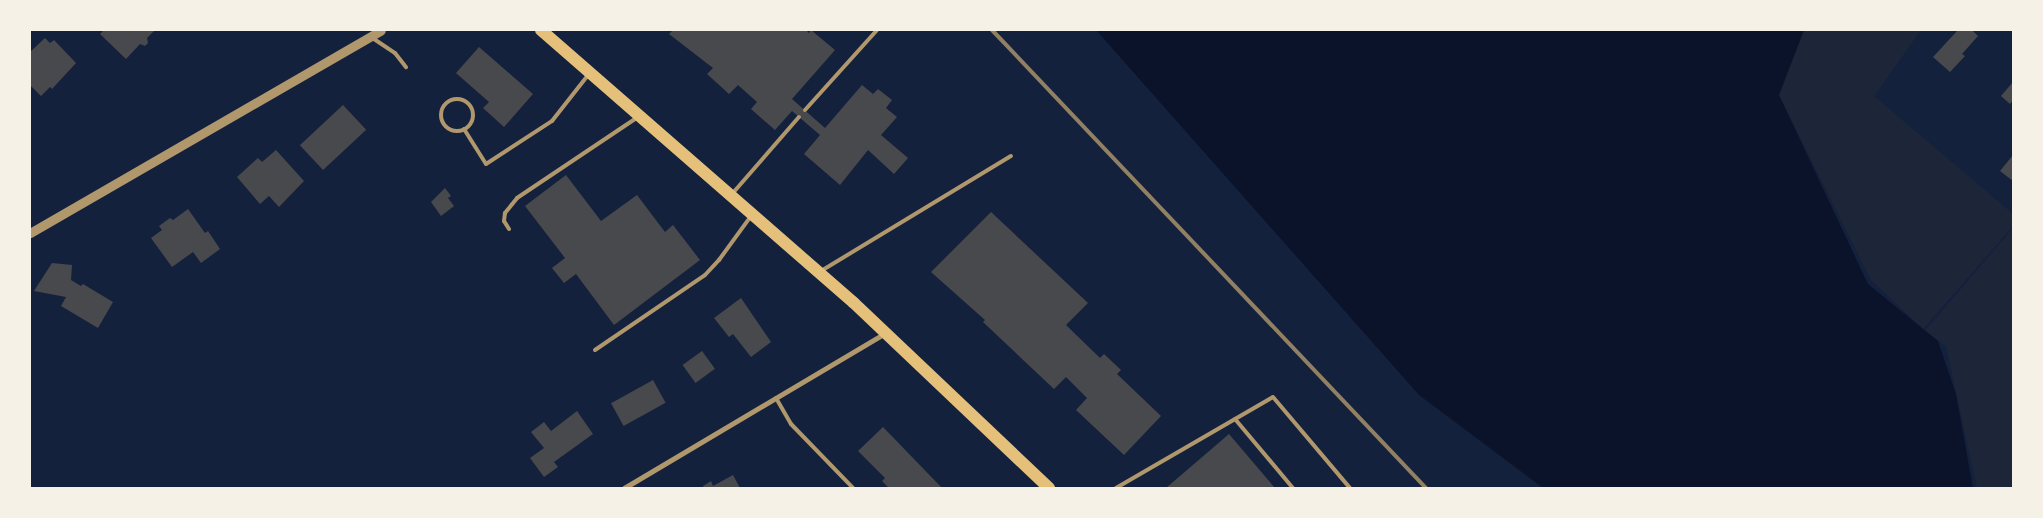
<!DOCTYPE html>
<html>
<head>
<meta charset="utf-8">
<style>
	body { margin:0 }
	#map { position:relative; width:2043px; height:518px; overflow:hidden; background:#14213d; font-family:"Noto Sans",sans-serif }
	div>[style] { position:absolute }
	.green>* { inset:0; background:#1d2539 }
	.water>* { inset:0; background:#0b132b }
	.building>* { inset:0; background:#48494c; transform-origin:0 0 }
	.service>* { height:4px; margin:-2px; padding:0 2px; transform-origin:2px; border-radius:2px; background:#b1986c }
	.service>.ring { margin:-2px; padding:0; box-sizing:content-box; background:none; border:4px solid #b1986c; border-radius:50% }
	.minor>* { height:5px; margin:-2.5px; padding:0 2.5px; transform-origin:2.5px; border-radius:2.5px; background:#b1986c }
	.tertiary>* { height:9px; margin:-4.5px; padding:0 4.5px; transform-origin:4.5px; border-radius:4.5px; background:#b1986c }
	.primary>* { height:12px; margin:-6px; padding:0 6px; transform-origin:6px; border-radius:6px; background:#e5c07b }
	.rail>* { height:4px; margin:-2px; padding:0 2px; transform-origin:2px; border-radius:2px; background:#918062 }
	span { translate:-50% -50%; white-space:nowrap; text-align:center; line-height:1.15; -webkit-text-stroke:4px #f6f1e7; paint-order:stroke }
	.frame { position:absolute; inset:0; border:31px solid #f6f1e7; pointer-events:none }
</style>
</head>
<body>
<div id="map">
	<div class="green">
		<i style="clip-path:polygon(1804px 30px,1921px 30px,1874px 96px,2013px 214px,2013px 226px,1923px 329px,1871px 280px,1779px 95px)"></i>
		<i style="clip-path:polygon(2013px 228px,2013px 488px,1977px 488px,1946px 346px,1925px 331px)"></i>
	</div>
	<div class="water">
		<i style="clip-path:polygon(1096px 30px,1804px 30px,1779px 95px,1868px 284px,1938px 341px,1956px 394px,1973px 488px,1543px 488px,1419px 395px)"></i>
	</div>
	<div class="building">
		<i style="clip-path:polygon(104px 30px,155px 30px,147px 38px,148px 43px,145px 46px,140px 44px,126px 59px,100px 34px)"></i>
		<i style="clip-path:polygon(673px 30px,806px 30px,809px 33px,811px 30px,835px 50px,792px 99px,825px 128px,862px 85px,873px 94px,878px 89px,892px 100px,886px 108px,897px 117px,881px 135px,908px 158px,894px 174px,868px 150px,840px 185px,804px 154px,820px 135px,792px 111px,775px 130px,751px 109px,757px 102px,738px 85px,729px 94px,707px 74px,713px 68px,669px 34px)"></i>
		<i style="clip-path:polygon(1958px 30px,1972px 30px,1978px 36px,1962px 54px,1965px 56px,1950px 72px,1933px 57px)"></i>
		<i style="clip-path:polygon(45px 38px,50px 43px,54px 40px,76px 63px,52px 89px,50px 87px,41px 96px,30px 85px,30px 52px)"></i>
		<i style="clip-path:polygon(479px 47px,533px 94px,504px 127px,483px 108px,489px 102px,456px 73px)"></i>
		<i style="clip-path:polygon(2013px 82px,2013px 100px,2010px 104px,2001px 96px)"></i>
		<i style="left:343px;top:105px;width:34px;height:59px;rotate:47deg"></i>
		<i style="clip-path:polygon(276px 150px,304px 181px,279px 207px,269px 196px,260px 204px,237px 177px,258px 158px,262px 162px)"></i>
		<i style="clip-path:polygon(2013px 155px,2013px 181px,2000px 171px)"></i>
		<i style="clip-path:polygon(566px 175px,601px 221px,637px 195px,665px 232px,673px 225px,700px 260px,614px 325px,576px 274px,564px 283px,552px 268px,565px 258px,525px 206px)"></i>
		<i style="clip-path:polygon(445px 188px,451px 196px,448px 198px,454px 206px,441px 216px,431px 202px)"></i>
		<i style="clip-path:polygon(188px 209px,205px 233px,208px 231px,220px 249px,201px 263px,193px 252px,172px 267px,151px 238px,162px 230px,159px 226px,170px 218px,173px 220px)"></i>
		<i style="clip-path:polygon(991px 212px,1088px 303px,1066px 325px,1100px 358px,1104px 354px,1121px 370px,1117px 374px,1161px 416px,1124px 455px,1076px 410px,1087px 398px,1066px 377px,1054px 389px,983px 322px,985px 320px,931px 272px)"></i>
		<i style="clip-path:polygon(52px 263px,72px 265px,71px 280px,81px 286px,83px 284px,113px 302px,98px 328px,61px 306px,66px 297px,34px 291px)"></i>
		<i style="clip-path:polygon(741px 298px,771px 342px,751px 357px,733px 334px,729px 337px,714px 318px)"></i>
		<i style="left:702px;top:351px;width:22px;height:24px;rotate:54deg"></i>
		<i style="left:653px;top:380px;width:26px;height:48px;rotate:61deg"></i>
		<i style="clip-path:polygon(577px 411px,593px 434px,554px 462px,558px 467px,544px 477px,530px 458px,544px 448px,531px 432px,544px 422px,551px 431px)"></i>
		<i style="clip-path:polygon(883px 427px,942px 488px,889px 488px,882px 481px,885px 478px,858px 451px)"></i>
		<i style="clip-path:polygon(1229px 434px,1275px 488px,1166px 488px)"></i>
		<i style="clip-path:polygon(733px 475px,740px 488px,704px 488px,703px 486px,711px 481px,713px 486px)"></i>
	</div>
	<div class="service">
		<i style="left:371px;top:37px;width:29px;rotate:34deg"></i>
		<i style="left:395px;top:53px;width:18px;rotate:52deg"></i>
		<i class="ring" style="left:441px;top:99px;width:28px;height:28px"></i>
		<i style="left:805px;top:110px;width:108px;rotate:-48deg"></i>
		<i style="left:464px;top:129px;width:41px;rotate:57.8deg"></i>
		<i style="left:486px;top:164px;width:79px;rotate:-33.1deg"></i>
		<i style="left:552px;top:121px;width:60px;rotate:-51.8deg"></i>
		<i style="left:732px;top:194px;width:102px;rotate:-49deg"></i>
		<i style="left:509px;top:229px;width:9px;rotate:-122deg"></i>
		<i style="left:504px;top:221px;width:8px;rotate:-83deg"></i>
		<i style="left:505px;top:213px;width:19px;rotate:-51deg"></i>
		<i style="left:517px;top:198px;width:146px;rotate:-33.8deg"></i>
		<i style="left:821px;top:271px;width:222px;rotate:-31.2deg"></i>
		<i style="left:595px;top:350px;width:133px;rotate:-34.3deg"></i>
		<i style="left:705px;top:275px;width:21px;rotate:-47deg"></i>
		<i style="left:719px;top:260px;width:54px;rotate:-54deg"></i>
		<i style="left:776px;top:398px;width:30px;rotate:60deg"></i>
		<i style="left:791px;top:424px;width:89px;rotate:45.9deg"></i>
		<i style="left:1235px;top:419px;width:90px;rotate:50deg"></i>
		<i style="left:1116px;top:488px;width:181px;rotate:-30.1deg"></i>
		<i style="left:1273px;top:397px;width:119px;rotate:49.8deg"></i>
	</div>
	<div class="minor">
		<i style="left:624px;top:488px;width:304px;rotate:-30.7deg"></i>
	</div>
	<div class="tertiary">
		<i style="left:30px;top:233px;width:405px;rotate:-30deg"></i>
	</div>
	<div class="primary">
		<i style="left:541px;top:30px;width:415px;rotate:41.1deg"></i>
		<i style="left:854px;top:303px;width:269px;rotate:43.5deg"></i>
	</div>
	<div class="rail">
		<i style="left:992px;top:30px;width:631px;rotate:46.54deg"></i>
	</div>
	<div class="frame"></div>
</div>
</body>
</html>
